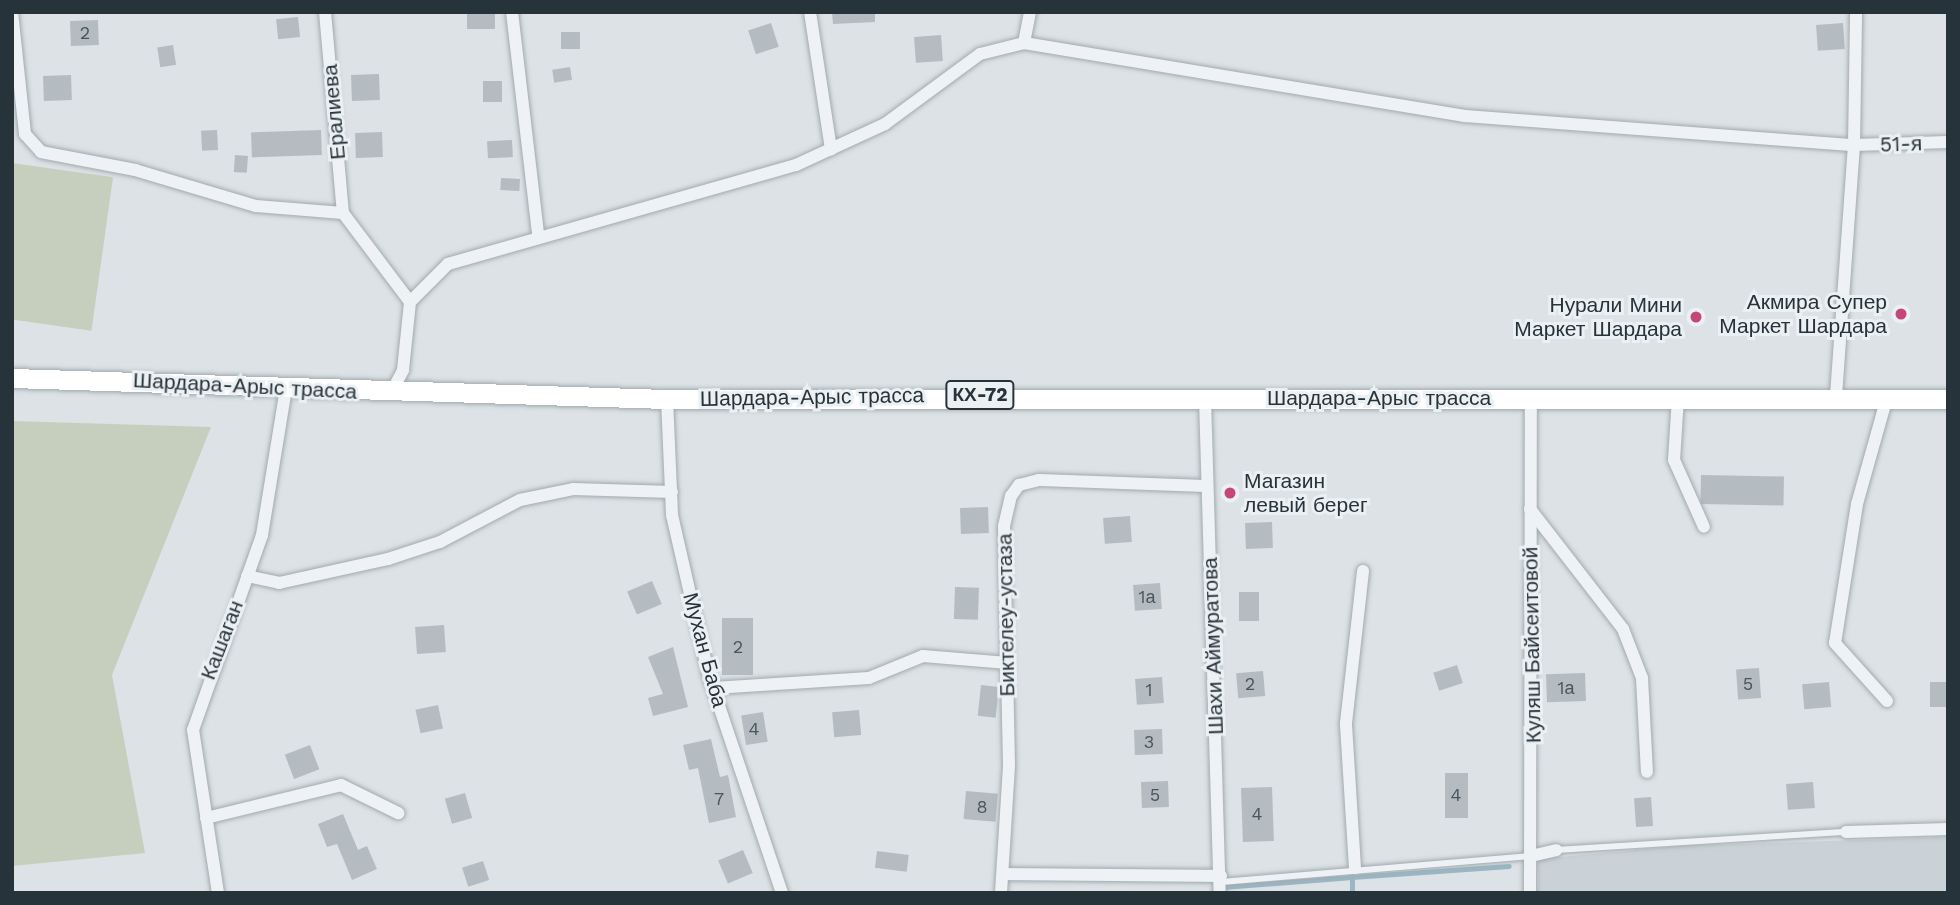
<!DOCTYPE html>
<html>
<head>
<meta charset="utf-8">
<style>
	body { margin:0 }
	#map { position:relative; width:1960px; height:905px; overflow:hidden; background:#dce2e5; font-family:"Work Sans",sans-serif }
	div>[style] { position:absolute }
	.built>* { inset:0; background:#cad2d7 }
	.green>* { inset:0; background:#c6cfbe; transform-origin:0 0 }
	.stream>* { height:4.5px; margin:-2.25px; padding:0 2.25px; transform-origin:2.25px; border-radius:2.25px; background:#99b7c4 }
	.building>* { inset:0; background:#b4bcc2; transform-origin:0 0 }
	.roads { filter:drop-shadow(0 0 2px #a2aaaf) drop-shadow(0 0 2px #a2aaaf) }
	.service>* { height:6px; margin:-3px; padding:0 3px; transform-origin:3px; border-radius:3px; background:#eff2f4 }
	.minor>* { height:12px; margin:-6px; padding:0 6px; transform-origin:6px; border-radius:6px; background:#eff2f4 }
	.primary>* { height:19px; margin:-9.5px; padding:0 9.5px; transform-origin:9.5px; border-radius:9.5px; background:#fff }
	.dots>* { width:19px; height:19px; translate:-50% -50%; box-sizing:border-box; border:4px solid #ebf0f3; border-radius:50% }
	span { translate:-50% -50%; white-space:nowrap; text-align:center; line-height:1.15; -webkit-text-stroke:6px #ebf0f3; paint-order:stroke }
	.number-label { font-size:18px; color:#4a555d }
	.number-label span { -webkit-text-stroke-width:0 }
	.shield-label span { padding:2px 5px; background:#ebf0f3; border:2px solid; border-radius:5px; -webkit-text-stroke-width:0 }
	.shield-label { font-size:19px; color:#27333b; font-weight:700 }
	.street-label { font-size:21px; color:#27333b }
	.poi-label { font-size:21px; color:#27333b }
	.right { translate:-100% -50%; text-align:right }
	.left { translate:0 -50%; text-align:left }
	.frame { position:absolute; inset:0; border:14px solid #27333b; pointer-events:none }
</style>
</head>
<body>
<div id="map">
	<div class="built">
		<i style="clip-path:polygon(1948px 837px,1948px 893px,1538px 893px,1538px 859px,1681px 846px)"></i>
	</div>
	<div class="green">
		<i style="left:12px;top:163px;width:102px;height:155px;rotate:8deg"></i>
		<i style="clip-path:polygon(12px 421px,211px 427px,112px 675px,145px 853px,12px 866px)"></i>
	</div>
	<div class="stream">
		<i style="left:1223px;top:887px;width:129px;rotate:-4.4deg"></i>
		<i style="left:1352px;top:893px;width:16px;rotate:-90deg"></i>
		<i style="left:1352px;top:877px;width:157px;rotate:-4deg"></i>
	</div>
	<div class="building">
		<i style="left:467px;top:12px;width:28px;height:17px"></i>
		<i style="clip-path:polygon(832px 12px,875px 12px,875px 22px,833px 24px)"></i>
		<i style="left:298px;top:17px;width:20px;height:22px;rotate:84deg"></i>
		<i style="left:98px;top:20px;width:25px;height:28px;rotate:88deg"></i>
		<i style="left:771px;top:23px;width:25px;height:24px;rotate:72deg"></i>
		<i style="left:1843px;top:23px;width:26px;height:27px;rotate:86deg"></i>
		<i style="left:561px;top:32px;width:19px;height:17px"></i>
		<i style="left:941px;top:35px;width:26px;height:27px;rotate:86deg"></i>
		<i style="left:173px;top:45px;width:20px;height:16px;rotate:81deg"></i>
		<i style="left:570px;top:67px;width:13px;height:18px;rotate:81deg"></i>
		<i style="left:379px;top:74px;width:26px;height:28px;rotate:88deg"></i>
		<i style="left:71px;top:75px;width:25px;height:28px;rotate:88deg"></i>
		<i style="left:483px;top:81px;width:19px;height:21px"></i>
		<i style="left:217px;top:130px;width:20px;height:16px;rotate:87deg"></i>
		<i style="left:321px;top:130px;width:25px;height:70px;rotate:88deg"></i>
		<i style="left:382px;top:132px;width:25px;height:27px;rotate:88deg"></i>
		<i style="left:512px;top:140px;width:17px;height:25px;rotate:87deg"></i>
		<i style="left:235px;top:155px;width:13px;height:17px;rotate:4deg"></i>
		<i style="left:501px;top:178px;width:19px;height:12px;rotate:3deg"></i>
		<i style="left:1701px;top:475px;width:83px;height:29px;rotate:1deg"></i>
		<i style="left:988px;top:507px;width:26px;height:28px;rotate:88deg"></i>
		<i style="left:1130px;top:516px;width:26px;height:27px;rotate:86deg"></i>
		<i style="left:1272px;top:522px;width:26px;height:27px;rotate:88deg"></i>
		<i style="left:652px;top:581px;width:25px;height:27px;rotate:67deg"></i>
		<i style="left:1160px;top:583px;width:26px;height:27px;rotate:86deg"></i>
		<i style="left:955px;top:587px;width:24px;height:32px;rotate:2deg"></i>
		<i style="left:1239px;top:592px;width:20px;height:29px"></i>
		<i style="left:753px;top:618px;width:57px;height:31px;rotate:90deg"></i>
		<i style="left:444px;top:625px;width:27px;height:29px;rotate:86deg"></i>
		<i style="clip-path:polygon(673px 647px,688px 707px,653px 716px,648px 698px,663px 694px,648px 657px)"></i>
		<i style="left:1457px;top:665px;width:19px;height:25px;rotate:72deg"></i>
		<i style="left:1759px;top:668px;width:30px;height:23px;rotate:86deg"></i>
		<i style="left:1263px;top:671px;width:25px;height:27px;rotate:85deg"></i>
		<i style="left:1585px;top:673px;width:28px;height:39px;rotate:88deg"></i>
		<i style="left:1162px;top:677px;width:26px;height:27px;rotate:86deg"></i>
		<i style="left:1829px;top:682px;width:25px;height:27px;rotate:85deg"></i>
		<i style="left:1948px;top:682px;width:25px;height:18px;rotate:90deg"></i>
		<i style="left:981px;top:685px;width:18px;height:31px;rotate:6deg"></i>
		<i style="left:438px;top:705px;width:24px;height:23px;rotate:78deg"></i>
		<i style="left:859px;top:710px;width:25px;height:27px;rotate:85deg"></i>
		<i style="left:763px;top:712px;width:30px;height:22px;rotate:81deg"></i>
		<i style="left:1162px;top:729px;width:25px;height:28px;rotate:88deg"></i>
		<i style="clip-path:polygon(711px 739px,720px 777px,728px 775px,736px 817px,709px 823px,698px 768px,689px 770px,683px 745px)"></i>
		<i style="left:310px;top:745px;width:26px;height:27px;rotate:69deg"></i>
		<i style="left:1445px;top:773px;width:23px;height:45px"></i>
		<i style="left:1168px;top:781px;width:26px;height:27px;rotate:88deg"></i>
		<i style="left:1813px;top:782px;width:26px;height:27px;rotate:86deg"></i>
		<i style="left:1272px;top:787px;width:54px;height:31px;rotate:88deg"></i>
		<i style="left:966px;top:791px;width:32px;height:28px;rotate:5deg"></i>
		<i style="left:465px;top:793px;width:26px;height:21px;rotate:74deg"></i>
		<i style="left:1651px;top:797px;width:29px;height:17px;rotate:86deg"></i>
		<i style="clip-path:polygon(343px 814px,358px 850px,367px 846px,377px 869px,352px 880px,337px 844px,327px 847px,318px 824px)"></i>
		<i style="left:743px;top:850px;width:25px;height:27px;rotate:67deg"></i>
		<i style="left:877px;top:851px;width:32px;height:17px;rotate:7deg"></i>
		<i style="left:483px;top:861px;width:20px;height:22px;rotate:72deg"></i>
	</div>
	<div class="roads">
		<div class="service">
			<i style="left:1556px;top:850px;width:291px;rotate:-3.6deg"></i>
			<i style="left:1221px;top:882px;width:311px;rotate:-4.8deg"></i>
		</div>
		<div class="minor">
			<i style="left:12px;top:12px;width:123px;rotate:83.9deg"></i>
			<i style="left:25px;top:134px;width:24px;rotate:48deg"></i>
			<i style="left:41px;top:152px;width:96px;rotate:10.8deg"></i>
			<i style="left:135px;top:170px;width:126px;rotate:16.6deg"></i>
			<i style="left:256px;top:206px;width:87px;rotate:4.6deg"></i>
			<i style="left:343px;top:213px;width:111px;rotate:53deg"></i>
			<i style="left:325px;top:12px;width:202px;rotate:84.9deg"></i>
			<i style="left:512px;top:12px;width:225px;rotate:83.3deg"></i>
			<i style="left:810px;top:12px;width:139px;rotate:81.3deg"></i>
			<i style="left:1024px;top:43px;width:32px;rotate:-79deg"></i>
			<i style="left:391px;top:393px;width:26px;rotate:-62deg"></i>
			<i style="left:403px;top:370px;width:68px;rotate:-84.1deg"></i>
			<i style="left:410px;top:302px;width:54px;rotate:-45deg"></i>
			<i style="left:448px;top:264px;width:362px;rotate:-15.9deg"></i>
			<i style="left:796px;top:165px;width:98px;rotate:-24.7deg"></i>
			<i style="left:885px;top:124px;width:118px;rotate:-36.4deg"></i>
			<i style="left:980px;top:54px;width:45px;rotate:-14deg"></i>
			<i style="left:1024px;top:43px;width:447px;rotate:9.4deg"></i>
			<i style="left:1465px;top:116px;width:390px;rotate:4.3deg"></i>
			<i style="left:1854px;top:145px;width:94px;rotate:-1.8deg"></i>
			<i style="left:1836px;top:396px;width:252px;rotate:-85.9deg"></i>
			<i style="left:1854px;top:145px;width:133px;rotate:-89.1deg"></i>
			<i style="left:1678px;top:397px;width:63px;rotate:93.6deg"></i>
			<i style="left:1674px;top:460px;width:73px;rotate:65.9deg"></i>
			<i style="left:667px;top:399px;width:116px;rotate:87.5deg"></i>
			<i style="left:672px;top:515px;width:165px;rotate:77.1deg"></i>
			<i style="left:709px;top:676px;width:229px;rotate:71.4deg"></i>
			<i style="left:1205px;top:399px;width:494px;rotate:88.3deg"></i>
			<i style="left:1530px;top:509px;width:152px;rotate:52.2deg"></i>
			<i style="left:1623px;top:629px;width:53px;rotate:68.8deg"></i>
			<i style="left:1642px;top:678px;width:94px;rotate:87deg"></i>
			<i style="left:247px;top:576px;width:33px;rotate:12deg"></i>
			<i style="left:279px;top:583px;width:112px;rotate:-12.4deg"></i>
			<i style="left:388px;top:559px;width:55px;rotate:-18.1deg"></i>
			<i style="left:440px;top:542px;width:90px;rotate:-27.7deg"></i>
			<i style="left:520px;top:500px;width:54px;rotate:-11.7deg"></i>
			<i style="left:573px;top:489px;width:99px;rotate:1.7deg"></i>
			<i style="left:714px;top:688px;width:155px;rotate:-3.7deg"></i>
			<i style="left:869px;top:678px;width:58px;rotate:-22.2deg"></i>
			<i style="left:923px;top:656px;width:85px;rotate:4.7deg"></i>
			<i style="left:1887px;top:701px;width:78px;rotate:-131.9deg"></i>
			<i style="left:1835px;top:643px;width:141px;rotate:-81deg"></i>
			<i style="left:1857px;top:504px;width:111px;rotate:-74.3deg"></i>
			<i style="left:206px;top:818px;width:139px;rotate:-13.7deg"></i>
			<i style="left:341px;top:785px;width:64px;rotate:26.2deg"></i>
			<i style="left:1846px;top:832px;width:102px;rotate:-1.7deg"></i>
			<i style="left:1531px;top:856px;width:26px;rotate:-13deg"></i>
			<i style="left:1355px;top:868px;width:145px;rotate:-93.6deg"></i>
			<i style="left:1346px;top:723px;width:153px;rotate:-83.6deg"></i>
			<i style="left:1006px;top:874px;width:215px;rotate:0.5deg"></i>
			<i style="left:218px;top:893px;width:165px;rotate:-98.7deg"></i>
			<i style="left:193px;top:730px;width:207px;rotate:-70.5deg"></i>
			<i style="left:262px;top:535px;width:148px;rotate:-80.7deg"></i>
			<i style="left:1001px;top:893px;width:128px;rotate:-86.4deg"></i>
			<i style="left:1009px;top:765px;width:239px;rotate:-91.2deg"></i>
			<i style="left:1004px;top:526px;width:31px;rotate:-77deg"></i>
			<i style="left:1011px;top:496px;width:14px;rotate:-54deg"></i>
			<i style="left:1019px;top:485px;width:21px;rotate:-14deg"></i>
			<i style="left:1039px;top:480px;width:167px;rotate:2.1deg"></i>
			<i style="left:1530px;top:893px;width:495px;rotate:-89.9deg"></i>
		</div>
		<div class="primary">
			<i style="left:12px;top:378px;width:655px;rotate:1.84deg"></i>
			<i style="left:667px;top:399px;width:1281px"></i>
		</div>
	</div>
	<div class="dots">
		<i style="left:1901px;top:314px;background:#c44776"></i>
		<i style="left:1696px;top:317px;background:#c44776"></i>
		<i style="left:1230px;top:493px;background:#c44776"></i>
	</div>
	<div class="number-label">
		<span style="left:85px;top:33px">2</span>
		<span style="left:1147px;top:597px">1а</span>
		<span style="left:738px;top:647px">2</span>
		<span style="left:1250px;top:684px">2</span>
		<span style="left:1748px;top:684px">5</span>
		<span style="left:1566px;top:688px">1а</span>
		<span style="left:1149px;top:690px">1</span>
		<span style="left:754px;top:729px">4</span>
		<span style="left:1149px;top:742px">3</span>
		<span style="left:1155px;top:795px">5</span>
		<span style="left:1456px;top:795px">4</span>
		<span style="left:719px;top:799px">7</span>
		<span style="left:982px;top:807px">8</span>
		<span style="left:1257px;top:814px">4</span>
	</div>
	<div class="shield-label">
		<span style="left:980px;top:395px">КХ-72</span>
	</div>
	<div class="street-label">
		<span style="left:334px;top:112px;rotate:-95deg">Ералиева</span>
		<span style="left:1901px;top:144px;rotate:-2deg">51-я</span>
		<span style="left:245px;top:386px;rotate:3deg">Шардара-Арыс трасса</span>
		<span style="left:812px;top:397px;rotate:-1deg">Шардара-Арыс трасса</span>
		<span style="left:1379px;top:398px">Шардара-Арыс трасса</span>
		<span style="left:1006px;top:615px;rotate:-91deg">Биктелеу-устаза</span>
		<span style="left:222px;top:640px;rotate:-69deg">Кашаган</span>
		<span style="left:1532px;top:645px;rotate:-91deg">Куляш Байсеитовой</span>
		<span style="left:1213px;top:646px;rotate:-92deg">Шахи Аймуратова</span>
		<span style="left:705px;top:650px;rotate:75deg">Мухан Баба</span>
	</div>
	<div class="poi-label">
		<span class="right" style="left:1887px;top:314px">Акмира Супер<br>Маркет Шардара</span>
		<span class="right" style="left:1682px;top:317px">Нурали Мини<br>Маркет Шардара</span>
		<span class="left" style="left:1244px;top:493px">Магазин<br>левый берег</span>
	</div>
	<div class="frame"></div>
</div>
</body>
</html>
